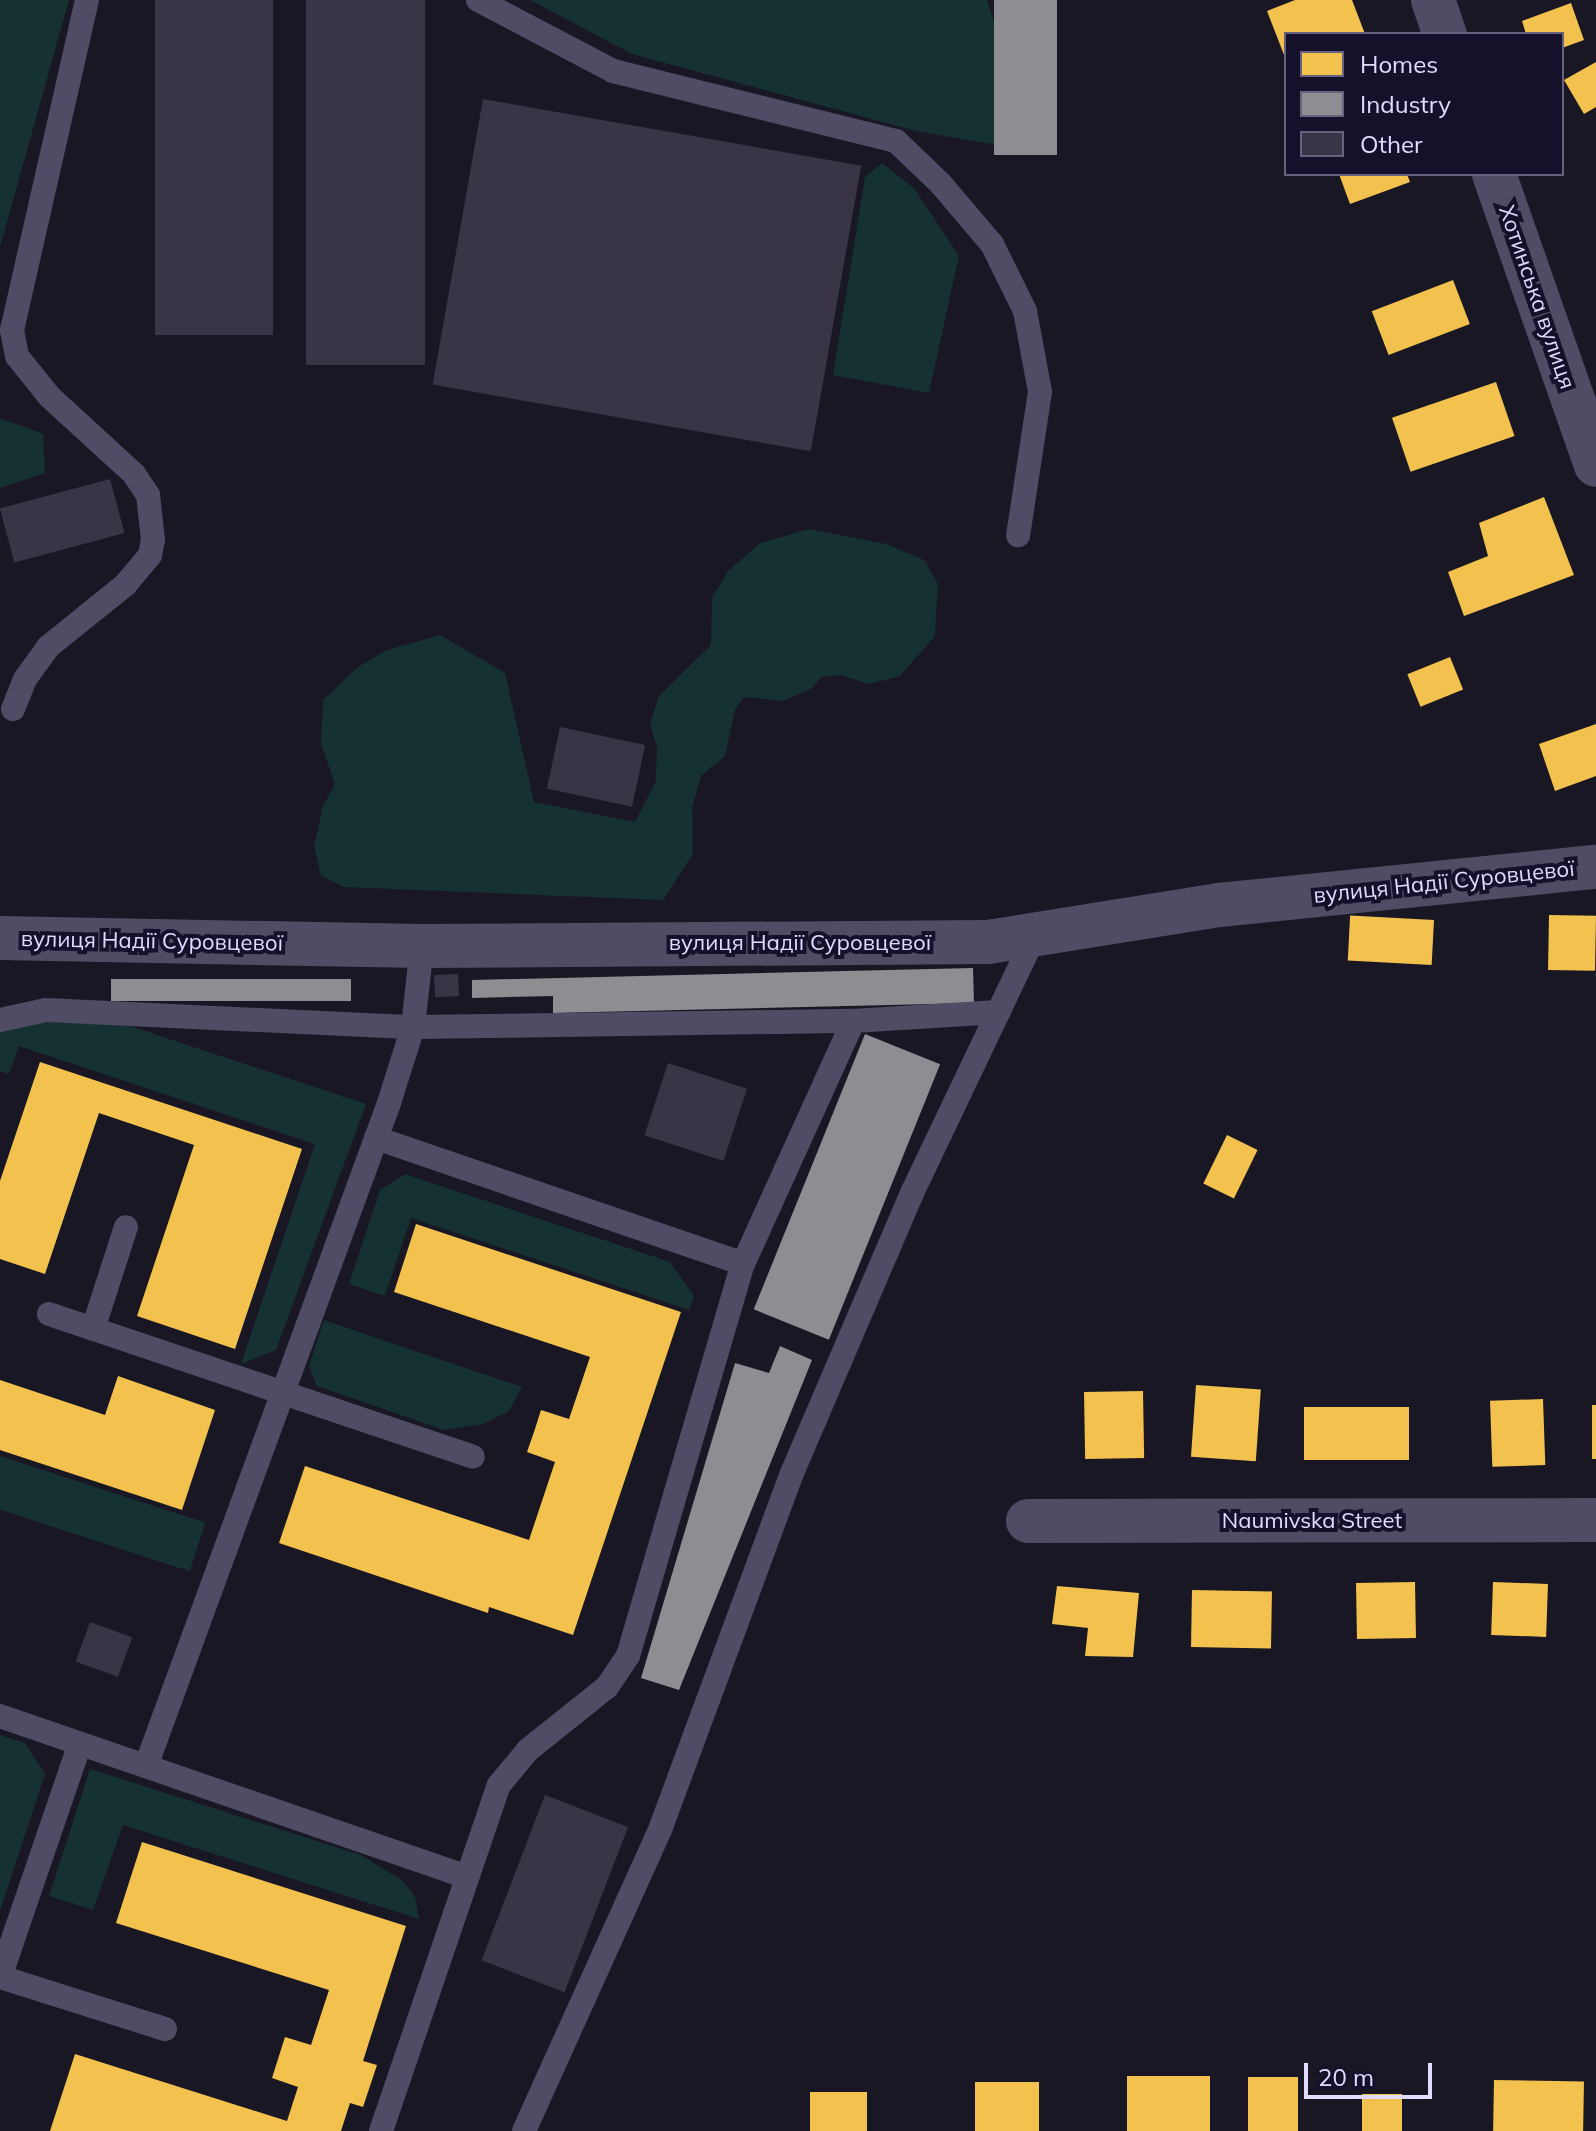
<!DOCTYPE html>
<html>
<head>
<meta charset="utf-8">
<style>
	body { margin:0 }
	#map { position:relative; width:1596px; height:2131px; overflow:hidden; background:#1a1725; font-family:Mulish,sans-serif }
	div>[style] { position:absolute }
	.green>* { inset:0; background:#153132; transform-origin:0 0 }
	.homes>* { inset:0; background:#f2c14e; transform-origin:0 0 }
	.industry>* { inset:0; background:#8d8d92; transform-origin:0 0 }
	.building>* { inset:0; background:#393546; transform-origin:0 0 }
	.service>* { height:24px; margin:-12px; padding:0 12px; transform-origin:12px; border-radius:12px; background:#4e4d65 }
	.minor>* { height:44px; margin:-22px; padding:0 22px; transform-origin:22px; border-radius:22px; background:#4e4d65 }
	span { translate:-50% -50%; white-space:nowrap; text-align:center; line-height:1.15; -webkit-text-stroke:8px #16112b; paint-order:stroke }
	.street-label { font-size:22px; color:#e0dbff }
	.legend { position:absolute; left:1284px; top:32px; width:280px; height:144px; box-sizing:border-box; background:#16112b; border:2px solid #676280; margin:0; padding:10px 14px; list-style:none; font-size:24px; color:#e0dbff }
	.legend li { display:flex; align-items:center; gap:16px; height:40px }
	.legend b { width:40px; border:2px solid #676280 }
	.scale { position:absolute; left:1304px; top:2063px; width:128px; height:36px; box-sizing:border-box; border:4px solid #e0dbff; border-top:0; padding-left:10px; font-size:24px; line-height:28px; white-space:nowrap; color:#e0dbff; -webkit-text-stroke:6px #16112b; paint-order:stroke }
</style>
</head>
<body>
<div id="map">
	<div class="green">
		<i style="clip-path:polygon(0 0,69px 0,0 247px)"></i>
		<i style="clip-path:polygon(530px 0,987px 0,1036px 152px,916px 131px,632px 54px)"></i>
		<i style="clip-path:polygon(882px 163px,914px 188px,959px 256px,929px 393px,833px 375px,865px 177px)"></i>
		<i style="clip-path:polygon(0 418px,43px 434px,45px 473px,0 488px)"></i>
		<i style="clip-path:polygon(809px 529px,886px 544px,924px 560px,938px 584px,935px 636px,900px 676px,869px 684px,841px 675px,821px 677px,812px 688px,783px 701px,744px 697px,735px 710px,725px 756px,701px 776px,692px 808px,693px 854px,663px 900px,344px 887px,321px 876px,314px 846px,323px 806px,335px 784px,321px 744px,323px 700px,358px 667px,387px 650px,440px 635px,505px 673px,534px 802px,635px 822px,656px 781px,657px 747px,650px 724px,659px 696px,711px 645px,712px 598px,728px 571px,760px 543px)"></i>
		<i style="clip-path:polygon(31px 1020px,130px 1026px,366px 1104px,276px 1350px,241px 1364px,315px 1144px,19px 1046px,9px 1074px,0 1071px,0 1031px)"></i>
		<i style="clip-path:polygon(405px 1174px,670px 1262px,694px 1296px,689px 1310px,411px 1218px,385px 1296px,349px 1284px,380px 1190px)"></i>
		<i style="clip-path:polygon(324px 1320px,522px 1387px,509px 1411px,483px 1424px,444px 1430px,317px 1386px,309px 1366px)"></i>
		<i style="left:0;top:1456px;width:216px;height:51px;rotate:18deg"></i>
		<i style="clip-path:polygon(0 1735px,25px 1743px,45px 1774px,0 1911px)"></i>
		<i style="clip-path:polygon(90px 1769px,361px 1855px,403px 1881px,415px 1897px,419px 1919px,123px 1825px,93px 1910px,49px 1896px)"></i>
	</div>
	<div class="homes">
		<i style="clip-path:polygon(1295px 0,1352px 0,1365px 34px,1286px 34px,1286px 60px,1267px 11px)"></i>
		<i style="clip-path:polygon(1571px 3px,1584px 40px,1562px 48px,1562px 34px,1526px 34px,1522px 21px)"></i>
		<i style="clip-path:polygon(1596px 62px,1596px 107px,1584px 114px,1564px 80px)"></i>
		<i style="clip-path:polygon(1339px 174px,1407px 174px,1410px 182px,1350px 204px)"></i>
		<i style="left:1453px;top:280px;width:47px;height:87px;rotate:69deg"></i>
		<i style="left:1496px;top:382px;width:57px;height:110px;rotate:71deg"></i>
		<i style="clip-path:polygon(1544px 497px,1574px 575px,1464px 616px,1448px 572px,1488px 556px,1479px 523px)"></i>
		<i style="left:1450px;top:657px;width:35px;height:46px;rotate:68deg"></i>
		<i style="clip-path:polygon(1596px 724px,1596px 776px,1555px 791px,1539px 744px)"></i>
		<i style="left:1549px;top:915px;width:47px;height:55px;rotate:1deg"></i>
		<i style="left:1434px;top:920px;width:45px;height:84px;rotate:93deg"></i>
		<i style="clip-path:polygon(40px 1062px,302px 1149px,235px 1349px,137px 1316px,194px 1145px,99px 1113px,45px 1274px,0 1259px,0 1181px)"></i>
		<i style="left:1227px;top:1135px;width:34px;height:54px;rotate:26deg"></i>
		<i style="clip-path:polygon(416px 1224px,681px 1312px,573px 1635px,489px 1607px,488px 1613px,279px 1543px,305px 1466px,529px 1540px,555px 1462px,527px 1452px,534px 1432px,541px 1410px,569px 1419px,590px 1357px,394px 1292px)"></i>
		<i style="clip-path:polygon(118px 1376px,215px 1410px,182px 1510px,0 1450px,0 1380px,105px 1415px)"></i>
		<i style="left:1196px;top:1385px;width:65px;height:72px;rotate:4deg"></i>
		<i style="left:1143px;top:1391px;width:67px;height:59px;rotate:89deg"></i>
		<i style="left:1543px;top:1399px;width:66px;height:53px;rotate:88deg"></i>
		<i style="left:1592px;top:1405px;width:4px;height:54px"></i>
		<i style="left:1409px;top:1407px;width:53px;height:105px;rotate:90deg"></i>
		<i style="left:1415px;top:1582px;width:56px;height:59px;rotate:89deg"></i>
		<i style="left:1493px;top:1582px;width:55px;height:53px;rotate:2deg"></i>
		<i style="clip-path:polygon(1057px 1586px,1139px 1593px,1133px 1657px,1085px 1656px,1088px 1628px,1052px 1624px)"></i>
		<i style="left:1192px;top:1590px;width:80px;height:57px;rotate:1deg"></i>
		<i style="clip-path:polygon(142px 1842px,406px 1926px,363px 2061px,377px 2065px,363px 2107px,350px 2103px,341px 2131px,50px 2131px,75px 2054px,287px 2121px,298px 2087px,272px 2078px,285px 2037px,311px 2045px,329px 1990px,116px 1923px)"></i>
		<i style="left:1210px;top:2076px;width:55px;height:83px;rotate:90deg"></i>
		<i style="left:1248px;top:2077px;width:50px;height:54px"></i>
		<i style="left:1494px;top:2080px;width:90px;height:51px;rotate:1deg"></i>
		<i style="left:1039px;top:2082px;width:49px;height:64px;rotate:90deg"></i>
		<i style="left:810px;top:2092px;width:57px;height:39px"></i>
		<i style="left:1362px;top:2094px;width:40px;height:37px"></i>
	</div>
	<div class="industry">
		<i style="left:994px;top:0;width:63px;height:155px"></i>
		<i style="clip-path:polygon(973px 968px,974px 1003px,553px 1013px,553px 996px,472px 998px,472px 980px)"></i>
		<i style="left:351px;top:979px;width:22px;height:240px;rotate:90deg"></i>
		<i style="left:865px;top:1034px;width:81px;height:297px;rotate:22deg"></i>
		<i style="clip-path:polygon(780px 1346px,812px 1360px,679px 1690px,641px 1678px,735px 1363px,769px 1373px)"></i>
	</div>
	<div class="building">
		<i style="left:155px;top:0;width:118px;height:335px"></i>
		<i style="left:306px;top:0;width:119px;height:365px"></i>
		<i style="left:483px;top:99px;width:384px;height:290px;rotate:10deg"></i>
		<i style="left:110px;top:479px;width:56px;height:114px;rotate:75deg"></i>
		<i style="left:560px;top:727px;width:87px;height:63px;rotate:12deg"></i>
		<i style="left:458px;top:974px;width:22px;height:24px;rotate:87deg"></i>
		<i style="left:668px;top:1063px;width:83px;height:76px;rotate:18deg"></i>
		<i style="left:90px;top:1622px;width:45px;height:42px;rotate:20deg"></i>
		<i style="left:545px;top:1795px;width:89px;height:177px;rotate:21deg"></i>
	</div>
	<div class="service">
		<i style="left:478px;top:0;width:153px;rotate:27.7deg"></i>
		<i style="left:613px;top:71px;width:292px;rotate:13.9deg"></i>
		<i style="left:896px;top:141px;width:61px;rotate:43.7deg"></i>
		<i style="left:940px;top:183px;width:80px;rotate:49.6deg"></i>
		<i style="left:992px;top:244px;width:75px;rotate:63.8deg"></i>
		<i style="left:1025px;top:311px;width:82px;rotate:79.5deg"></i>
		<i style="left:1040px;top:392px;width:145px;rotate:98.7deg"></i>
		<i style="left:13px;top:709px;width:32px;rotate:-68deg"></i>
		<i style="left:25px;top:679px;width:39px;rotate:-54deg"></i>
		<i style="left:48px;top:647px;width:99px;rotate:-38.8deg"></i>
		<i style="left:125px;top:585px;width:39px;rotate:-50deg"></i>
		<i style="left:150px;top:555px;width:15px;rotate:-79deg"></i>
		<i style="left:153px;top:540px;width:45px;rotate:-96.3deg"></i>
		<i style="left:148px;top:495px;width:25px;rotate:-124deg"></i>
		<i style="left:134px;top:474px;width:115px;rotate:-137.5deg"></i>
		<i style="left:49px;top:396px;width:51px;rotate:-128.7deg"></i>
		<i style="left:17px;top:356px;width:26px;rotate:-101deg"></i>
		<i style="left:12px;top:330px;width:338px;rotate:-77.2deg"></i>
		<i style="left:0;top:1020px;width:47px;rotate:-12.3deg"></i>
		<i style="left:46px;top:1010px;width:367px;rotate:2.7deg"></i>
		<i style="left:413px;top:1027px;width:440px;rotate:-0.8deg"></i>
		<i style="left:853px;top:1021px;width:146px;rotate:-3.5deg"></i>
		<i style="left:376px;top:1138px;width:388px;rotate:18.9deg"></i>
		<i style="left:49px;top:1314px;width:447px;rotate:18.6deg"></i>
		<i style="left:93px;top:1329px;width:107px;rotate:-72.1deg"></i>
		<i style="left:0;top:1716px;width:491px;rotate:19deg"></i>
		<i style="left:146px;top:1766px;width:706px;rotate:-69.87deg"></i>
		<i style="left:389px;top:1103px;width:80px;rotate:-72.5deg"></i>
		<i style="left:413px;top:1027px;width:81px;rotate:-83.7deg"></i>
		<i style="left:0;top:1977px;width:246px;rotate:-71.1deg"></i>
		<i style="left:0;top:1977px;width:173px;rotate:17.5deg"></i>
		<i style="left:381px;top:2131px;width:366px;rotate:-71.2deg"></i>
		<i style="left:499px;top:1785px;width:45px;rotate:-50.4deg"></i>
		<i style="left:528px;top:1750px;width:101px;rotate:-38.6deg"></i>
		<i style="left:607px;top:1687px;width:37px;rotate:-56deg"></i>
		<i style="left:628px;top:1656px;width:409px;rotate:-73.7deg"></i>
		<i style="left:743px;top:1264px;width:267px;rotate:-65.6deg"></i>
		<i style="left:524px;top:2131px;width:333px;rotate:-65.7deg"></i>
		<i style="left:661px;top:1827px;width:377px;rotate:-69.7deg"></i>
		<i style="left:792px;top:1473px;width:305px;rotate:-66.8deg"></i>
		<i style="left:912px;top:1193px;width:284px;rotate:-64.5deg"></i>
	</div>
	<div class="minor">
		<i style="left:1433px;top:0;width:36px;rotate:71deg"></i>
		<i style="left:1494px;top:174px;width:308px;rotate:70.7deg"></i>
		<i style="left:0;top:938px;width:422px;rotate:1.1deg"></i>
		<i style="left:422px;top:946px;width:566px;rotate:-0.4deg"></i>
		<i style="left:988px;top:942px;width:234px;rotate:-9.1deg"></i>
		<i style="left:1219px;top:905px;width:379px;rotate:-5.8deg"></i>
		<i style="left:1028px;top:1521px;width:568px;rotate:-0.1deg"></i>
	</div>
	<div class="street-label">
		<span style="left:1537px;top:297px;rotate:71deg">Хотинська вулиця</span>
		<span style="left:1444px;top:882px;rotate:-6deg">вулиця Надії Суровцевої</span>
		<span style="left:152px;top:941px;rotate:1deg">вулиця Надії Суровцевої</span>
		<span style="left:800px;top:943px">вулиця Надії Суровцевої</span>
		<span style="left:1312px;top:1521px">Naumivska Street</span>
	</div>
	<ul class="legend">
	<li><b style="height:22px;background:#f2c14e"></b>Homes</li>
	<li><b style="height:22px;background:#8d8d92"></b>Industry</li>
	<li><b style="height:22px;background:#393546"></b>Other</li>
	</ul>
	<div class="scale">20 m</div>
</div>
</body>
</html>
